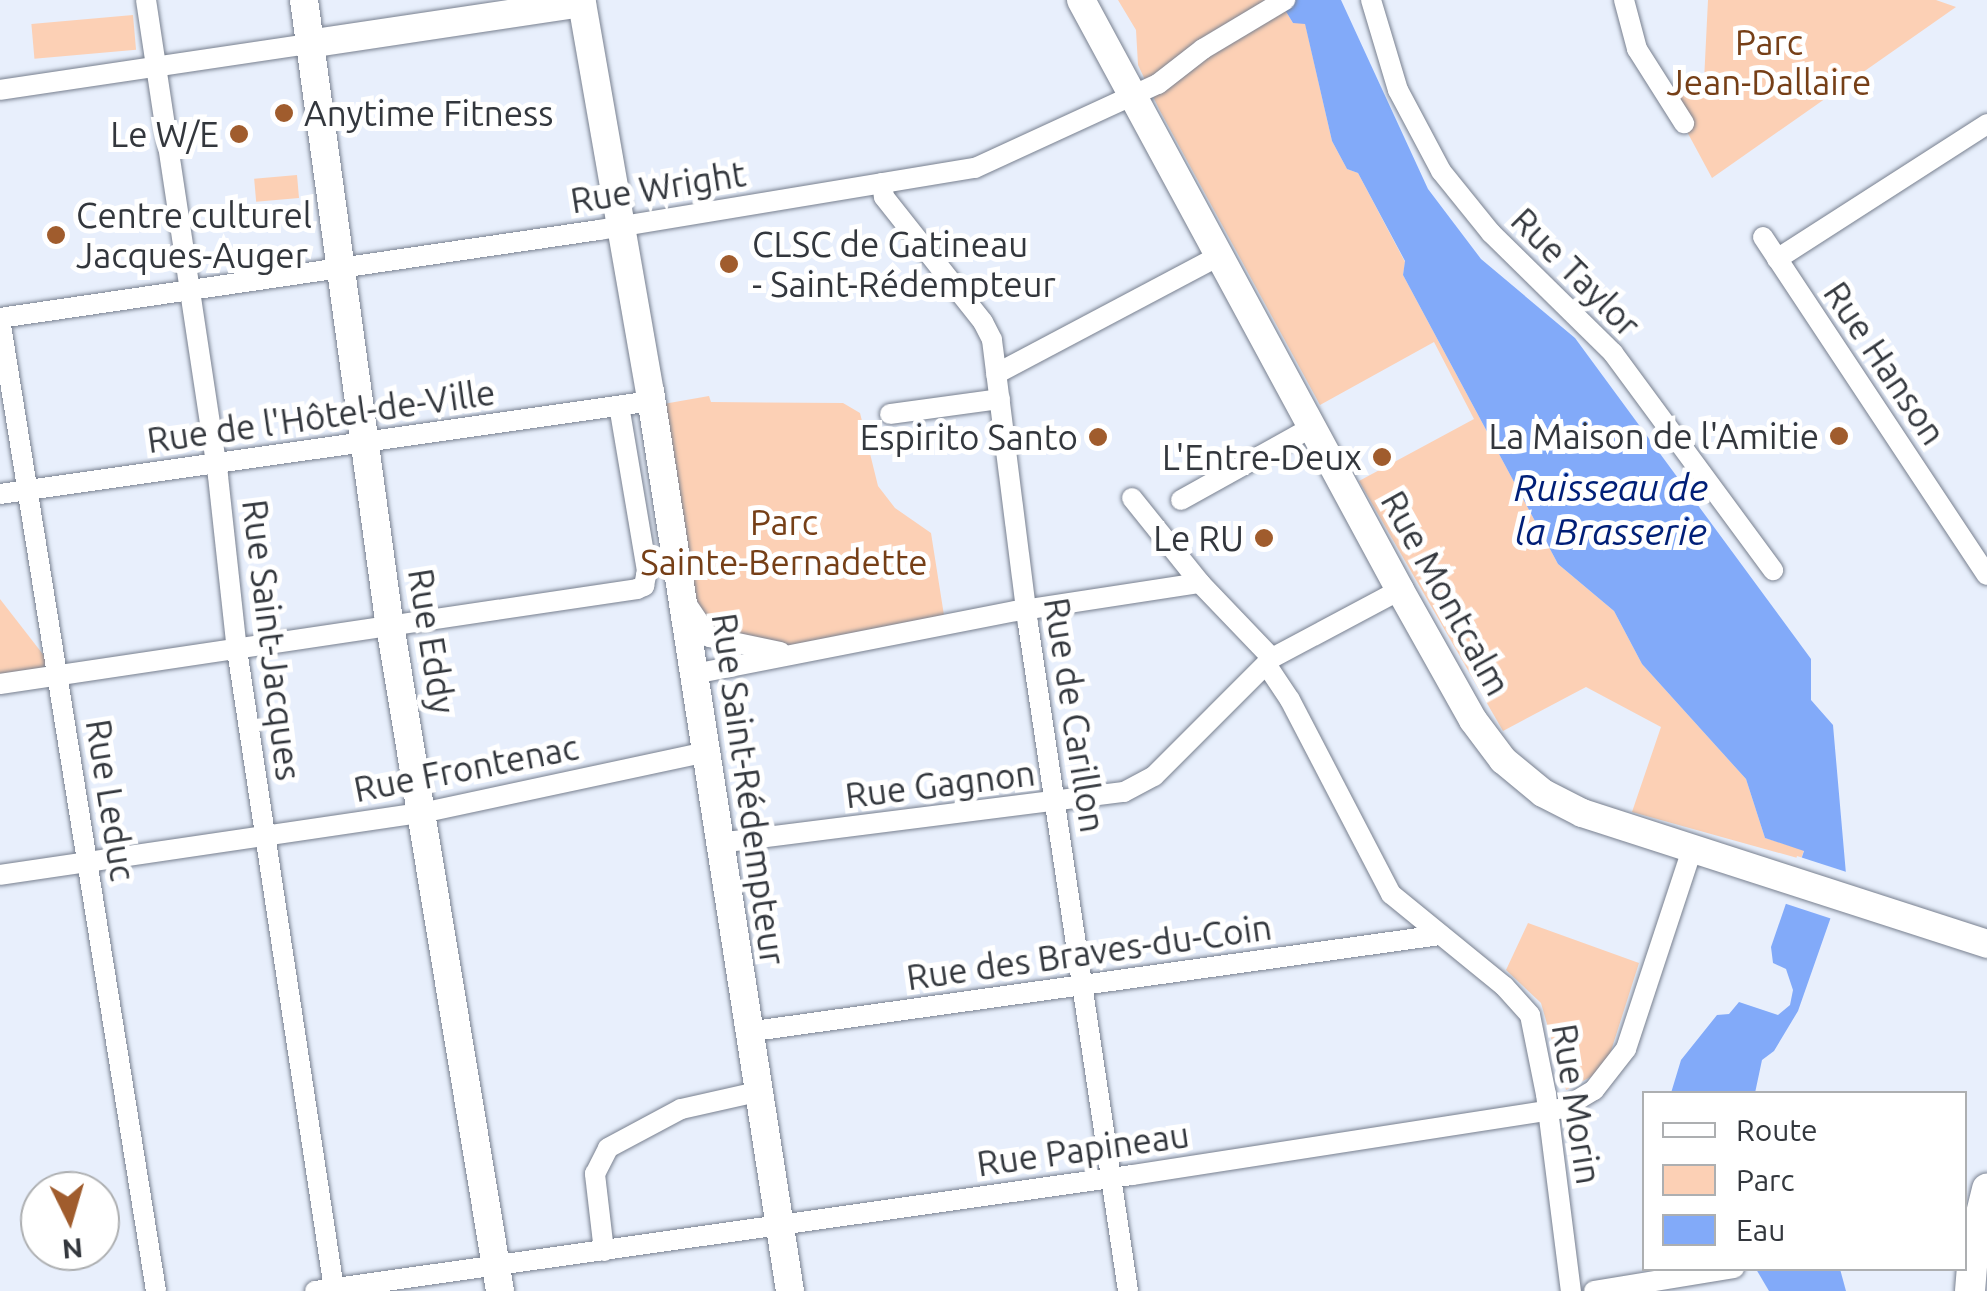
<!DOCTYPE html>
<html>
<head>
<meta charset="utf-8">
<style>
	body { margin:0 }
	#map { position:relative; width:1987px; height:1291px; overflow:hidden; background:#e8effc; font-family:Ubuntu,sans-serif }
	div>[style] { position:absolute }
	.green>* { inset:0; background:#fcd0b5; transform-origin:0 0 }
	.water>* { inset:0; background:#82aaf9 }
	.pier>* { inset:0; background:#e8effc; transform-origin:0 0 }
	.roads { filter:drop-shadow(0 0 2px #78808f) drop-shadow(0 0 2px #78808f) }
	.minor>* { height:20px; margin:-10px; padding:0 10px; transform-origin:10px; border-radius:10px; background:#fff }
	.major>* { height:28px; margin:-14px; padding:0 14px; transform-origin:14px; border-radius:14px; background:#fff }
	.highway>* { height:30px; margin:-15px; padding:0 15px; transform-origin:15px; border-radius:15px; background:#fff }
	.dots>* { width:28px; height:28px; translate:-50% -50%; box-sizing:border-box; border:5px solid #fff; border-radius:50% }
	span { translate:-50% -50%; white-space:nowrap; text-align:center; line-height:1.15; -webkit-text-stroke:10px #fff; paint-order:stroke }
	.park-label { font-size:35px; color:#763f17 }
	.poi-label { font-size:35px; color:#33373d }
	.left { translate:0 -50%; text-align:left }
	.right { translate:-100% -50%; text-align:right }
	.street-label { font-size:35px; color:#33373d }
	.water-label { font-size:38px; color:#001f78; font-style:italic }
	.legend { position:absolute; left:1642px; top:1091px; width:325px; height:180px; box-sizing:border-box; background:#fff; border:2px solid #adafb1; margin:0; padding:12px 18px; list-style:none; font-size:30px; color:#33373d }
	.legend li { display:flex; align-items:center; gap:20px; height:50px }
	.legend b { width:50px; border:2px solid #adafb1 }
	.north { position:absolute; left:20px; top:1171px; width:100px; height:100px; box-sizing:border-box; background:#fff; border:2px solid #adafb1; border-radius:50%; rotate:175deg; font-size:28px; font-weight:700; line-height:40px; text-align:center; color:#33373d }
	.north::after { content:''; display:block; margin:auto; width:35px; height:45px; background:#a05c2d; clip-path:polygon(50% 0,100% 100%,50% 72%,0 100%) }
</style>
</head>
<body>
<div id="map">
	<div class="green">
		<i style="clip-path:polygon(1118px 0,1279px 0,1293px 23px,1305px 23px,1332px 141px,1347px 169px,1358px 173px,1405px 262px,1403px 275px,1558px 564px,1614px 611px,1642px 664px,1746px 779px,1765px 838px,1804px 850px,1801px 859px,1632px 812px,1661px 727px,1586px 687px,1503px 731px,1359px 481px,1474px 419px,1434px 342px,1320px 405px,1159px 109px,1138px 65px,1136px 30px)"></i>
		<i style="clip-path:polygon(1708px 0,1936px 0,1956px 7px,1712px 178px,1671px 102px,1704px 81px)"></i>
		<i style="left:133px;top:15px;width:35px;height:102px;rotate:85deg"></i>
		<i style="left:297px;top:175px;width:23px;height:43px;rotate:85deg"></i>
		<i style="clip-path:polygon(709px 396px,711px 402px,843px 403px,860px 413px,878px 486px,895px 508px,931px 533px,946px 628px,797px 654px,701px 630px,652px 406px)"></i>
		<i style="clip-path:polygon(0 599px,59px 675px,0 684px)"></i>
		<i style="clip-path:polygon(1528px 923px,1639px 963px,1610px 1054px,1596px 1074px,1566px 1090px,1541px 1003px,1506px 970px)"></i>
	</div>
	<div class="water">
		<i style="clip-path:polygon(1279px 0,1341px 0,1428px 189px,1481px 259px,1575px 338px,1811px 659px,1811px 700px,1833px 725px,1846px 874px,1798px 1011px,1774px 1051px,1762px 1060px,1755px 1093px,1671px 1093px,1681px 1060px,1717px 1015px,1729px 1014px,1739px 1002px,1778px 1015px,1790px 1005px,1793px 990px,1786px 969px,1773px 963px,1771px 947px,1804px 851px,1765px 838px,1746px 779px,1642px 664px,1614px 611px,1558px 564px,1403px 275px,1405px 261px,1358px 173px,1347px 169px,1332px 141px,1305px 24px,1293px 23px)"></i>
		<i style="clip-path:polygon(1756px 1269px,1840px 1269px,1846px 1291px,1769px 1291px)"></i>
	</div>
	<div class="pier">
		<i style="left:1797px;top:856px;width:57px;height:49px;rotate:18deg"></i>
	</div>
	<div class="roads">
		<div class="minor">
			<i style="left:146px;top:0;width:481px;rotate:81.4deg"></i>
			<i style="left:218px;top:476px;width:175px;rotate:83.8deg"></i>
			<i style="left:237px;top:650px;width:646px;rotate:81.37deg"></i>
			<i style="left:1371px;top:0;width:94px;rotate:73.3deg"></i>
			<i style="left:1398px;top:90px;width:92px;rotate:62deg"></i>
			<i style="left:1441px;top:171px;width:80px;rotate:51.1deg"></i>
			<i style="left:1491px;top:233px;width:171px;rotate:44.5deg"></i>
			<i style="left:1613px;top:353px;width:270px;rotate:53.6deg"></i>
			<i style="left:1624px;top:0;width:51px;rotate:75.1deg"></i>
			<i style="left:1637px;top:49px;width:88px;rotate:57.6deg"></i>
			<i style="left:0;top:90px;width:311px;rotate:-8.5deg"></i>
			<i style="left:882px;top:183px;width:14px;rotate:82deg"></i>
			<i style="left:884px;top:197px;width:159px;rotate:51.6deg"></i>
			<i style="left:983px;top:322px;width:20px;rotate:63deg"></i>
			<i style="left:992px;top:340px;width:286px;rotate:82.8deg"></i>
			<i style="left:1028px;top:624px;width:674px;rotate:81.47deg"></i>
			<i style="left:1763px;top:237px;width:405px;rotate:56.5deg"></i>
			<i style="left:1777px;top:259px;width:250px;rotate:-32.7deg"></i>
			<i style="left:0;top:318px;width:605px;rotate:-8.36deg"></i>
			<i style="left:599px;top:230px;width:381px;rotate:-9.4deg"></i>
			<i style="left:975px;top:168px;width:201px;rotate:-24.7deg"></i>
			<i style="left:1158px;top:84px;width:57px;rotate:-37.9deg"></i>
			<i style="left:1203px;top:49px;width:96px;rotate:-30.9deg"></i>
			<i style="left:0;top:319px;width:984px;rotate:80.88deg"></i>
			<i style="left:996px;top:374px;width:252px;rotate:-27.9deg"></i>
			<i style="left:890px;top:414px;width:111px;rotate:-7.8deg"></i>
			<i style="left:0;top:494px;width:659px;rotate:-8.12deg"></i>
			<i style="left:1132px;top:498px;width:109px;rotate:51.3deg"></i>
			<i style="left:1200px;top:583px;width:104px;rotate:46.2deg"></i>
			<i style="left:1181px;top:500px;width:150px;rotate:-29.1deg"></i>
			<i style="left:688px;top:606px;width:37px;rotate:56deg"></i>
			<i style="left:709px;top:637px;width:73px;rotate:11.9deg"></i>
			<i style="left:1266px;top:664px;width:43px;rotate:56.3deg"></i>
			<i style="left:1290px;top:700px;width:219px;rotate:62.5deg"></i>
			<i style="left:1391px;top:894px;width:146px;rotate:39.2deg"></i>
			<i style="left:1504px;top:986px;width:39px;rotate:48deg"></i>
			<i style="left:1530px;top:1015px;width:81px;rotate:78.6deg"></i>
			<i style="left:1546px;top:1094px;width:199px;rotate:82.8deg"></i>
			<i style="left:694px;top:674px;width:328px;rotate:-11.1deg"></i>
			<i style="left:1016px;top:611px;width:186px;rotate:-8.7deg"></i>
			<i style="left:0;top:684px;width:644px;rotate:-8.48deg"></i>
			<i style="left:637px;top:589px;width:8px;rotate:-23deg"></i>
			<i style="left:644px;top:586px;width:15px;rotate:-79deg"></i>
			<i style="left:647px;top:571px;width:167px;rotate:-99.6deg"></i>
			<i style="left:719px;top:843px;width:408px;rotate:-7.2deg"></i>
			<i style="left:1124px;top:792px;width:34px;rotate:-28deg"></i>
			<i style="left:1154px;top:776px;width:167px;rotate:-45deg"></i>
			<i style="left:1272px;top:658px;width:145px;rotate:-28deg"></i>
			<i style="left:0;top:875px;width:427px;rotate:-8.4deg"></i>
			<i style="left:422px;top:813px;width:290px;rotate:-12.1deg"></i>
			<i style="left:747px;top:1032px;width:700px;rotate:-7.97deg"></i>
			<i style="left:604px;top:1251px;width:78px;rotate:-96.7deg"></i>
			<i style="left:595px;top:1174px;width:29px;rotate:-63deg"></i>
			<i style="left:608px;top:1148px;width:83px;rotate:-28.1deg"></i>
			<i style="left:681px;top:1109px;width:78px;rotate:-12.6deg"></i>
			<i style="left:315px;top:1291px;width:825px;rotate:-8.08deg"></i>
			<i style="left:1132px;top:1175px;width:437px;rotate:-8.8deg"></i>
			<i style="left:1564px;top:1108px;width:35px;rotate:-31deg"></i>
			<i style="left:1594px;top:1090px;width:52px;rotate:-52deg"></i>
			<i style="left:1626px;top:1049px;width:211px;rotate:-71.7deg"></i>
			<i style="left:1594px;top:1291px;width:142px;rotate:-9.3deg"></i>
		</div>
		<div class="major">
			<i style="left:304px;top:0;width:619px;rotate:82.2deg"></i>
			<i style="left:388px;top:613px;width:687px;rotate:80.62deg"></i>
			<i style="left:1081px;top:0;width:671px;rotate:61.6deg"></i>
			<i style="left:1400px;top:590px;width:149px;rotate:60.7deg"></i>
			<i style="left:1473px;top:720px;width:50px;rotate:53.1deg"></i>
			<i style="left:1503px;top:760px;width:52px;rotate:39.5deg"></i>
			<i style="left:1543px;top:793px;width:44px;rotate:27.1deg"></i>
			<i style="left:1582px;top:813px;width:426px;rotate:17.9deg"></i>
			<i style="left:308px;top:44px;width:277px;rotate:-8.5deg"></i>
			<i style="left:582px;top:3px;width:394px;rotate:80.1deg"></i>
			<i style="left:650px;top:391px;width:911px;rotate:81.16deg"></i>
		</div>
		<div class="highway">
			<i style="left:1970px;top:1291px;width:49px;rotate:-85.3deg"></i>
			<i style="left:1974px;top:1242px;width:55px;rotate:-76.2deg"></i>
		</div>
	</div>
	<div class="dots">
		<i style="left:284px;top:113px;background:#a05c2d"></i>
		<i style="left:239px;top:134px;background:#a05c2d"></i>
		<i style="left:56px;top:235px;background:#a05c2d"></i>
		<i style="left:729px;top:264px;background:#a05c2d"></i>
		<i style="left:1839px;top:436px;background:#a05c2d"></i>
		<i style="left:1098px;top:437px;background:#a05c2d"></i>
		<i style="left:1382px;top:457px;background:#a05c2d"></i>
		<i style="left:1264px;top:538px;background:#a05c2d"></i>
	</div>
	<div class="park-label">
		<span style="left:1769px;top:62px">Parc<br>Jean-Dallaire</span>
		<span style="left:784px;top:542px">Parc<br>Sainte-Bernadette</span>
	</div>
	<div class="poi-label">
		<span class="left" style="left:304px;top:113px">Anytime Fitness</span>
		<span class="right" style="left:219px;top:134px">Le W/E</span>
		<span class="left" style="left:76px;top:235px">Centre culturel<br>Jacques-Auger</span>
		<span class="left" style="left:752px;top:264px">CLSC de Gatineau<br>- Saint-Rédempteur</span>
		<span class="right" style="left:1819px;top:436px">La Maison de l'Amitie</span>
		<span class="right" style="left:1078px;top:437px">Espirito Santo</span>
		<span class="right" style="left:1362px;top:457px">L'Entre-Deux</span>
		<span class="right" style="left:1244px;top:538px">Le RU</span>
	</div>
	<div class="street-label">
		<span style="left:658px;top:187px;rotate:-9deg">Rue Wright</span>
		<span style="left:1576px;top:272px;rotate:45deg">Rue Taylor</span>
		<span style="left:1885px;top:363px;rotate:56deg">Rue Hanson</span>
		<span style="left:321px;top:416px;rotate:-8deg">Rue de l'Hôtel-de-Ville</span>
		<span style="left:1446px;top:593px;rotate:61deg">Rue Montcalm</span>
		<span style="left:272px;top:640px;rotate:83deg">Rue Saint-Jacques</span>
		<span style="left:432px;top:641px;rotate:81deg">Rue Eddy</span>
		<span style="left:1075px;top:715px;rotate:81deg">Rue de Carillon</span>
		<span style="left:466px;top:768px;rotate:-11deg">Rue Frontenac</span>
		<span style="left:940px;top:784px;rotate:-7deg">Rue Gagnon</span>
		<span style="left:749px;top:789px;rotate:82deg">Rue Saint-Rédempteur</span>
		<span style="left:111px;top:800px;rotate:81deg">Rue Leduc</span>
		<span style="left:1089px;top:952px;rotate:-8deg">Rue des Braves-du-Coin</span>
		<span style="left:1577px;top:1104px;rotate:81deg">Rue Morin</span>
		<span style="left:1083px;top:1149px;rotate:-8deg">Rue Papineau</span>
	</div>
	<div class="water-label">
		<span style="left:1611px;top:510px">Ruisseau de<br>la Brasserie</span>
	</div>
	<ul class="legend">
	<li><b style="height:12px;background:#fff"></b>Route</li>
	<li><b style="height:28px;background:#fcd0b5"></b>Parc</li>
	<li><b style="height:28px;background:#82aaf9"></b>Eau</li>
	</ul>
	<div class="north">N</div>
</div>
</body>
</html>
